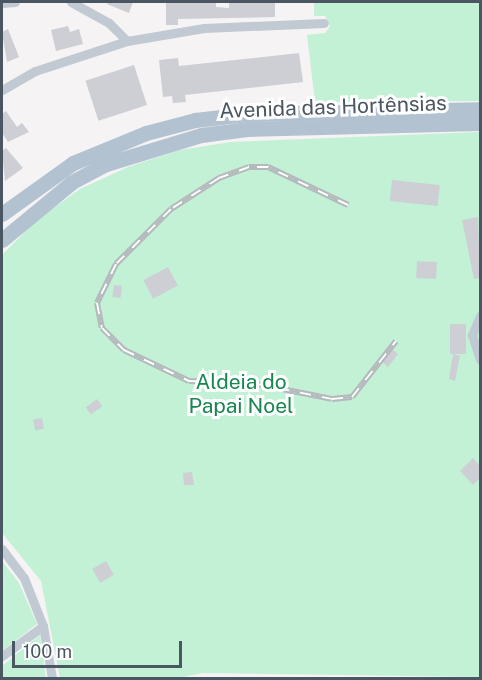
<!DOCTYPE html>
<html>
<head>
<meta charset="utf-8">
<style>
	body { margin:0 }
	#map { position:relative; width:482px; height:680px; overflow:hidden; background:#f5f3f3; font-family:"Public Sans",sans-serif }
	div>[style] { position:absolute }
	.green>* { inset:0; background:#c3f1d5 }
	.building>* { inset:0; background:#cdcfd5; transform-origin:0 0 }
	.minor>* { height:9px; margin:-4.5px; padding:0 4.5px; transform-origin:4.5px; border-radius:4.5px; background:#c1cad2 }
	.primary>* { height:15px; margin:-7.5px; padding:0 7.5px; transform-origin:7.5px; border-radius:7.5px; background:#b3c2d1 }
	.rail>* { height:6px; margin-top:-3px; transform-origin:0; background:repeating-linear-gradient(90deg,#fff 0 11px,#b5b8bd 0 22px); box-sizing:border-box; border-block:2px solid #b5b8bd }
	span { translate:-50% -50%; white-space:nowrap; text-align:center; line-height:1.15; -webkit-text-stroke:6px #fff; paint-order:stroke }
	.street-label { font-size:21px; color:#4a5661 }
	.park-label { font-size:21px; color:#17864f }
	.frame { position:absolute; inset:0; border:3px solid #4a5661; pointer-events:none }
	.scale { position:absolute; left:12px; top:641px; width:170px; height:27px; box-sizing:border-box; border:3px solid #4a5661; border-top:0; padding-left:8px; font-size:18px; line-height:21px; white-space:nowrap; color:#4a5661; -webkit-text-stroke:4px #fff; paint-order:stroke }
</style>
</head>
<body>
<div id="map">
	<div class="green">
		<i style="clip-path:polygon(314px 2px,480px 2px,480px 101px,315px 102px,307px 35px,325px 33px,330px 26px,325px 16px,314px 16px)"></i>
		<i style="clip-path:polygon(480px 132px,480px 677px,203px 673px,178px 678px,60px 678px,41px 581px,2px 533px,2px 255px,38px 219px,80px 189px,128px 167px,180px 150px,231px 142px)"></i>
		<i style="clip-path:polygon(2px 561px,19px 583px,37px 624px,2px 651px)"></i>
		<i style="clip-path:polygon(40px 635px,46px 678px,2px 678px,2px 666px)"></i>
	</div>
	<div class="building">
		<i style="clip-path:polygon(108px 2px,133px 2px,129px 13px,107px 4px)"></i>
		<i style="clip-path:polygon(166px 2px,216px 2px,216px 7px,229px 8px,229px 2px,275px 2px,275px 17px,178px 19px,178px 25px,166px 25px)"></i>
		<i style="clip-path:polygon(68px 26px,70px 32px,79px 29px,83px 44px,56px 51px,51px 30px)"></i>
		<i style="clip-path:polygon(8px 29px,19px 57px,7px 62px,2px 32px)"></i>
		<i style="clip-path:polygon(299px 53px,303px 82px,185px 95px,186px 102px,173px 103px,172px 96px,163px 97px,159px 60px,178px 58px,179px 66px)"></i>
		<i style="left:134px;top:65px;width:42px;height:51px;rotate:72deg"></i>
		<i style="clip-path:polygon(6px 111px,17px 127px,22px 123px,29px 132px,8px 142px,2px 133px,2px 114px)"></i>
		<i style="clip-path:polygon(6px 148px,23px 168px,5px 181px,2px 151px)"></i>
		<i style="left:392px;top:180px;width:48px;height:21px;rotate:6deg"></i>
		<i style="clip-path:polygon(478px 217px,480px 278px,474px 279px,462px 220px)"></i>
		<i style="left:417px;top:261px;width:20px;height:17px;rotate:3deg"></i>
		<i style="left:168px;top:267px;width:21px;height:28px;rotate:62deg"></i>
		<i style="left:114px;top:285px;width:8px;height:12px;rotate:7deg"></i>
		<i style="left:450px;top:324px;width:16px;height:30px"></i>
		<i style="clip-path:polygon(393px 350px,398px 354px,388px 367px,382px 362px)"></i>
		<i style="clip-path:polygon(453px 354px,460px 356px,455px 381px,449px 379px)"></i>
		<i style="left:97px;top:399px;width:9px;height:14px;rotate:54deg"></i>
		<i style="left:42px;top:418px;width:11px;height:9px;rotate:80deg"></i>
		<i style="clip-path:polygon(473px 458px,480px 466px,480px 478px,473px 485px,460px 471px)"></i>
		<i style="clip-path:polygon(192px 472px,194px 485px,184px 485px,183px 473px)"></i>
		<i style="left:106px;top:561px;width:16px;height:16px;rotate:60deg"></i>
	</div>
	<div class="minor">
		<i style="left:71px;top:2px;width:43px;rotate:28.9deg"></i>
		<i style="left:109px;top:23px;width:25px;rotate:45deg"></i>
		<i style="left:2px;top:3px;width:13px;rotate:-4deg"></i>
		<i style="left:2px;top:90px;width:38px;rotate:-30deg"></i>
		<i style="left:35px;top:71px;width:97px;rotate:-18.1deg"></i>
		<i style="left:127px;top:41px;width:78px;rotate:-9.6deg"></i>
		<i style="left:204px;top:28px;width:120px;rotate:-2.4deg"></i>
		<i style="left:480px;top:316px;width:21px;rotate:113deg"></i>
		<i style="left:472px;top:335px;width:26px;rotate:72deg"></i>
		<i style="left:2px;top:549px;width:36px;rotate:53deg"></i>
		<i style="left:24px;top:578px;width:52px;rotate:68.4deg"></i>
		<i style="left:43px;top:626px;width:53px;rotate:80.2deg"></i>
		<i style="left:2px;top:656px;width:51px;rotate:-36.2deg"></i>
	</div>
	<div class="primary">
		<i style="left:2px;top:214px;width:87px;rotate:-35.7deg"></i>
		<i style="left:73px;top:163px;width:79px;rotate:-22.3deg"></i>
		<i style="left:146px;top:133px;width:51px;rotate:-14.9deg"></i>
		<i style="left:195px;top:120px;width:53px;rotate:-6.5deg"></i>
		<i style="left:248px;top:114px;width:232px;rotate:-1.2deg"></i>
		<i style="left:2px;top:240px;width:91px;rotate:-39.6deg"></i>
		<i style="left:72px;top:182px;width:38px;rotate:-28deg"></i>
		<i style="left:106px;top:164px;width:99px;rotate:-17deg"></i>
		<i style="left:201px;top:135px;width:46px;rotate:-7.4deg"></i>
		<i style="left:247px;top:129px;width:233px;rotate:-1.5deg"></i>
	</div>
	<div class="rail">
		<i style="left:348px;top:205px;width:89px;rotate:-154.6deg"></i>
		<i style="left:268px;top:167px;width:19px;rotate:180deg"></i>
		<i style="left:249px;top:167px;width:32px;rotate:160deg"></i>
		<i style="left:219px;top:178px;width:57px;rotate:147.1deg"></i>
		<i style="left:171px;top:209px;width:78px;rotate:135deg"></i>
		<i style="left:116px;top:264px;width:43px;rotate:116deg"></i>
		<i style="left:97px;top:303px;width:25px;rotate:79deg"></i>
		<i style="left:102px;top:328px;width:31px;rotate:45deg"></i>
		<i style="left:124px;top:350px;width:72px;rotate:25.5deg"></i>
		<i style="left:189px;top:381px;width:68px;rotate:2.5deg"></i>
		<i style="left:257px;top:384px;width:76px;rotate:11.3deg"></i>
		<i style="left:332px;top:399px;width:20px;rotate:-6deg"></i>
		<i style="left:352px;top:397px;width:71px;rotate:-51.8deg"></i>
	</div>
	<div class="street-label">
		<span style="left:333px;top:107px;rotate:-2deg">Avenida das Hortênsias</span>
	</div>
	<div class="park-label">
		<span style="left:241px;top:394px">Aldeia do<br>Papai Noel</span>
	</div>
	<div class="frame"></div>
	<div class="scale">100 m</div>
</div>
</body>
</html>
